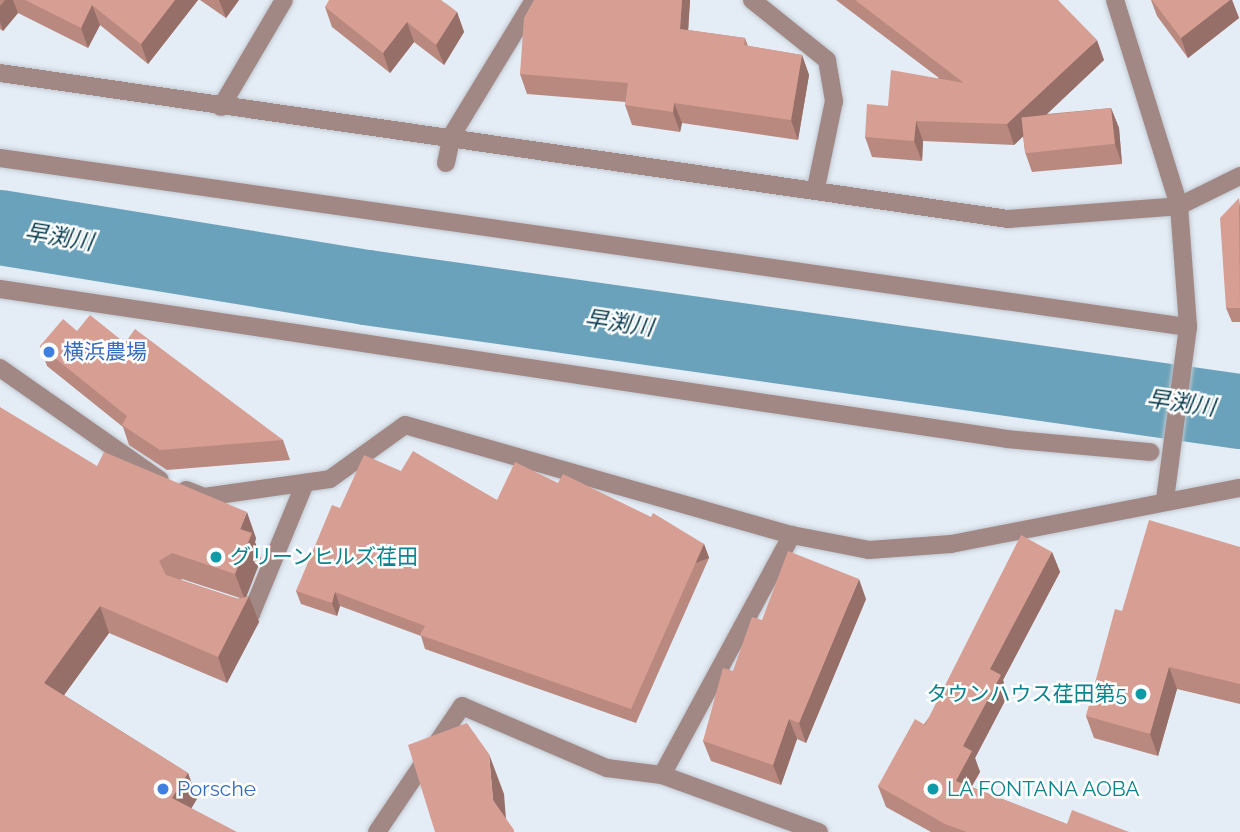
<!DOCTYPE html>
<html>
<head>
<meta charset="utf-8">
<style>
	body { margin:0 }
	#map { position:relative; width:1240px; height:832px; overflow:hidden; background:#e4ecf5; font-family:Raleway,"Noto Sans JP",sans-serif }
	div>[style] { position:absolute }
	.river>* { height:75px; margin:-37.5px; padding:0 37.5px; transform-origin:37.5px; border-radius:37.5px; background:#69a2ba }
	.roads { filter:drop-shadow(0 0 2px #c1c8d0) drop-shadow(0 0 2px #c1c8d0) }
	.minor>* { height:18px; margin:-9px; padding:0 9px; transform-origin:9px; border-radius:9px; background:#a18885 }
	.wall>* { inset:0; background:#b9897f }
	.shaded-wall>* { inset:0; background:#966f68; transform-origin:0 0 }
	.building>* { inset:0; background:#d79f94; transform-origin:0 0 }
	.dots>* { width:19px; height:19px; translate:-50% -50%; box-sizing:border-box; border:4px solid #fff; border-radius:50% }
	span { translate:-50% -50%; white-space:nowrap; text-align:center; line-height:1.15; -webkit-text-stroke:5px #fff; paint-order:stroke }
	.shop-label { font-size:21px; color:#366cbe }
	.left { translate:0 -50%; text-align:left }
	.culture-label { font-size:21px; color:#0d838f }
	.right { translate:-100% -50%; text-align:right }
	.water-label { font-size:23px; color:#0a3e50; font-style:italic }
</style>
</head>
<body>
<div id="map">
	<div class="river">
		<i style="left:0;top:227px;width:371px;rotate:9.3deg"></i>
		<i style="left:366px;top:287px;width:883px;rotate:8.08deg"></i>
	</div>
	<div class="roads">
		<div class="minor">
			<i style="left:752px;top:0;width:96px;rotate:38.7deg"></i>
			<i style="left:827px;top:60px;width:42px;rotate:80.3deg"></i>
			<i style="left:834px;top:101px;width:89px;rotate:101.7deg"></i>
			<i style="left:1115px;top:0;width:216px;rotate:72.7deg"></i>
			<i style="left:1179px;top:206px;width:121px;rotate:85.7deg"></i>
			<i style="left:1188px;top:327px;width:175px;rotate:97.6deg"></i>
			<i style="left:0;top:73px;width:1019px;rotate:8.24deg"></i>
			<i style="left:1008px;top:219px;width:171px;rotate:-4.3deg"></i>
			<i style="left:1179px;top:206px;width:68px;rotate:-26.2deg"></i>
			<i style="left:221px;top:107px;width:124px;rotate:-59.5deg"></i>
			<i style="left:0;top:158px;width:1200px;rotate:8.1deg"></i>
			<i style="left:446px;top:163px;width:29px;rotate:-78deg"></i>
			<i style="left:452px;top:135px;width:158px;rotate:-58.7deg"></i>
			<i style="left:0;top:289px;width:1018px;rotate:8.47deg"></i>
			<i style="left:1007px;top:439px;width:144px;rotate:5.2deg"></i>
			<i style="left:0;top:368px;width:195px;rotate:35deg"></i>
			<i style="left:186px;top:490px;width:19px;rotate:21deg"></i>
			<i style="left:204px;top:497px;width:127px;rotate:-8.1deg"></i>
			<i style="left:330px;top:479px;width:92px;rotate:-35.8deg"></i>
			<i style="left:405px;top:425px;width:402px;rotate:15.9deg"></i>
			<i style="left:236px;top:609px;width:16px;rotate:18deg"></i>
			<i style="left:251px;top:614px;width:142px;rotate:-67.6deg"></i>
			<i style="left:662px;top:775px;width:273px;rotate:-61.6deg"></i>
			<i style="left:792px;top:535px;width:78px;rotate:11deg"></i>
			<i style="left:869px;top:550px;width:82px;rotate:-4.2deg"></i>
			<i style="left:951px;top:544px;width:294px;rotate:-11deg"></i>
			<i style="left:377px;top:832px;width:152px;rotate:-56deg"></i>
			<i style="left:462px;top:706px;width:158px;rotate:23.2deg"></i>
			<i style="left:607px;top:768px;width:55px;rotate:7.3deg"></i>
			<i style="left:662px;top:775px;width:167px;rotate:20deg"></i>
		</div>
	</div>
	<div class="wall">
		<i style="clip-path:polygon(0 0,198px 0,148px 64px,100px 25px,88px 48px,18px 13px,3px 31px,0 29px)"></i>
		<i style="clip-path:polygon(200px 0,239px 0,226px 18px)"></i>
		<i style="clip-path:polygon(534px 0,690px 0,688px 30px,745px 38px,748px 46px,802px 55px,809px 75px,798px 140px,682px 123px,680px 132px,632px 125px,625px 105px,626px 102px,527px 94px,520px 74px)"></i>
		<i style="clip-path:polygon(836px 0,1058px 0,1104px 60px,1047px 114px,1111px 108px,1119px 128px,1122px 164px,1032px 172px,1025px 152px,1023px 136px,1014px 145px,923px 141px,922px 161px,872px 157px,865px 137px,888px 106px,939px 78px)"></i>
		<i style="clip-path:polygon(1151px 0,1232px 0,1239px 18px,1188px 58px,1157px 16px)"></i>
		<i style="clip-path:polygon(445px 3px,457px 12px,464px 32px,444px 65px,414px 42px,390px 73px,332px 27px,325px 7px)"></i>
		<i style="clip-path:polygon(1240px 199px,1240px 322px,1232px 322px,1226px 308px)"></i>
		<i style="clip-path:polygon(77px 331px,125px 343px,283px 440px,290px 460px,167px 470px,129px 445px,123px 427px,47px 366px,40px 346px)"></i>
		<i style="clip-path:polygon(evenodd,97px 466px,256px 538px,255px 542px,261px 559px,246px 597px,249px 596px,259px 622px,227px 683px,109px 633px,64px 695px,188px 773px,197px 799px,0 832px,97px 466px,182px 579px,240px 598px,238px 599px,181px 580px,182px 579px)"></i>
		<i style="clip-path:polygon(401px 471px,497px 500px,558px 483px,704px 544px,709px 558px,636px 723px,425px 649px,421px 636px,340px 606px,337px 616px,301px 604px,296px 591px,340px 508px)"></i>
		<i style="clip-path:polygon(1240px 547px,1240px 704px,1177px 689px,1158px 756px,1094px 738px,1086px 716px,1122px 611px)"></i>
		<i style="clip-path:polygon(1052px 552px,1060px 572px,1003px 680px,1008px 695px,975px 758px,980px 772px,971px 787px,1067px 824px,1129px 832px,931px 832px,886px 807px,878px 786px)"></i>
		<i style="clip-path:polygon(866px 599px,806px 743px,797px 739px,781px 785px,711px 761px,703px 741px,733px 671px,762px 620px)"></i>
	</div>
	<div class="shaded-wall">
		<i style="clip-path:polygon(5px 0,13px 0,18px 13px,3px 31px,0 22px,0 6px)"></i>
		<i style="clip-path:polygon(175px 0,198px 0,148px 64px,141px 44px)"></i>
		<i style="clip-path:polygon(219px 0,239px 0,226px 18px)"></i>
		<i style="clip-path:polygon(682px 0,690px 0,687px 49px,680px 29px)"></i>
		<i style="clip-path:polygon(1230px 0,1232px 0,1239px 18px,1188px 58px,1181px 38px)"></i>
		<i style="clip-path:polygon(92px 5px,100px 25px,88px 48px,81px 28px)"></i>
		<i style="clip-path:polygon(457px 12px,464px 32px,444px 65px,436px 45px)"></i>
		<i style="clip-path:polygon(407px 22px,414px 42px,390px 73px,383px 53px)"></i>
		<i style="clip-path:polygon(1097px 40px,1104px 60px,1014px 145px,1007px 124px)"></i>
		<i style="clip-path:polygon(802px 55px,809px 75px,798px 140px,791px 120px)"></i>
		<i style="clip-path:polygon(674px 103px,682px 123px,680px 132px,673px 112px)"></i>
		<i style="clip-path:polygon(1111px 108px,1119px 128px,1122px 164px,1115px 144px)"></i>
		<i style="clip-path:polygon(916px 121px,923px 141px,922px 161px,914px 141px)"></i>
		<i style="clip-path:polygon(247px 512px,256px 538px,255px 542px,261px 559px,245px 600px,235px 574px,240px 529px)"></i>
		<i style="left:704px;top:544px;width:15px;height:180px;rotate:70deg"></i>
		<i style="clip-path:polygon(1052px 552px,1060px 572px,1003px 680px,1008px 695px,975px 758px,980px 772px,963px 802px,956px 781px,963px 746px,990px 669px)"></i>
		<i style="clip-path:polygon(859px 579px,866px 599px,806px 743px,799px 723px)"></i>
		<i style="clip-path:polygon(335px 592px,340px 606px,337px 616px,332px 603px)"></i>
		<i style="clip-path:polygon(249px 596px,259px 622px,227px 683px,218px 657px)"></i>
		<i style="clip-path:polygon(100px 606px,109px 633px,54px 709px,44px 683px)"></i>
		<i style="clip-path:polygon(1169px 667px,1177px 689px,1158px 756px,1150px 734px)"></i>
		<i style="clip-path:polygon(789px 719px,797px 739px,781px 785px,773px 765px)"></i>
		<i style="clip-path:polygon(489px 754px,504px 794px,507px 832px,493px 800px)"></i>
		<i style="clip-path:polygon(188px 773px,197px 799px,182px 824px,172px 798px)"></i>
	</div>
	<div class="building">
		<i style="clip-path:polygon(25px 0,175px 0,141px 44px,92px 5px,81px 28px)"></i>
		<i style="clip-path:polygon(329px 0,441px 0,457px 12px,436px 45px,407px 22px,383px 53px,325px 7px)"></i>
		<i style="clip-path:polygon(534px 0,682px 0,680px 29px,745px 38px,744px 45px,802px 55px,791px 120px,674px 103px,673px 112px,625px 105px,628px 83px,520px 74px,524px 18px)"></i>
		<i style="clip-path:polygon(855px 0,1058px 0,1097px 40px,1007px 124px,916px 121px,914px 141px,865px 137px,867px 104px,888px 106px,891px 70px,964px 83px)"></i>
		<i style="clip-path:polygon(1152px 0,1230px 0,1181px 38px)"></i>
		<i style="left:1111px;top:108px;width:36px;height:90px;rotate:84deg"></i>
		<i style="clip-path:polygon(1239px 198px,1240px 308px,1226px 308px,1220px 218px)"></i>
		<i style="clip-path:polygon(90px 315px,125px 343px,135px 329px,283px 440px,160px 450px,122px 425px,127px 416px,40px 346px,63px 319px,77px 331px)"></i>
		<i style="clip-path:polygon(0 407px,97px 466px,104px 452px,247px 512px,240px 529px,252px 533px,235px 574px,172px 553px,159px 561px,166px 575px,238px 599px,249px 596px,218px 657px,100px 606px,44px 683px,188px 773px,172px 798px,237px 832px,0 832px)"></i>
		<i style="clip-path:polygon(413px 451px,497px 500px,515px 462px,558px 483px,563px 474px,651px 517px,653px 513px,704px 544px,631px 709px,420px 635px,425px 626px,335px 592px,332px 603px,296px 591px,332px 505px,340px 508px,364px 455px,401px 471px)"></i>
		<i style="clip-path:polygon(1149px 520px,1240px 547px,1240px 684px,1169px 667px,1150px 734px,1086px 716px,1115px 609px,1122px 611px)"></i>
		<i style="clip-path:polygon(1021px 535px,1052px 552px,990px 669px,1001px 675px,963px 746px,972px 751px,956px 781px,1067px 824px,1072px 810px,1129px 832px,967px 832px,945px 824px,878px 786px,915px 719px,925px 725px)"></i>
		<i style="clip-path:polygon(788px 551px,859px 579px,799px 723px,789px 719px,773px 765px,703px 741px,723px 668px,733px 671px,752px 617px,762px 620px)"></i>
		<i style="clip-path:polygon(467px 723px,489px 754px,493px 800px,514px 830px,514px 832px,435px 832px,408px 745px)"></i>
	</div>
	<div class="dots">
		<i style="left:49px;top:352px;background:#3f7fe0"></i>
		<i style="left:216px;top:557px;background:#0f9aa8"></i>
		<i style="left:1141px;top:694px;background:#0f9aa8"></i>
		<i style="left:163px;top:789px;background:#3f7fe0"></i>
		<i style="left:933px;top:789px;background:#0f9aa8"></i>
	</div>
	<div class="shop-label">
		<span class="left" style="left:63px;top:352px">横浜農場</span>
		<span class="left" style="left:177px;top:789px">Porsche</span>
	</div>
	<div class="culture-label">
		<span class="left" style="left:230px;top:557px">グリーンヒルズ荏田</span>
		<span class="right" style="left:1127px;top:694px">タウンハウス荏田第5</span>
		<span class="left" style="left:947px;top:789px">LA FONTANA AOBA</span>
	</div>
	<div class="water-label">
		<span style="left:59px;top:237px;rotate:9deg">早渕川</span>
		<span style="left:619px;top:323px;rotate:8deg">早渕川</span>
		<span style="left:1181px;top:403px;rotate:8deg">早渕川</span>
	</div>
</div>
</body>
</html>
